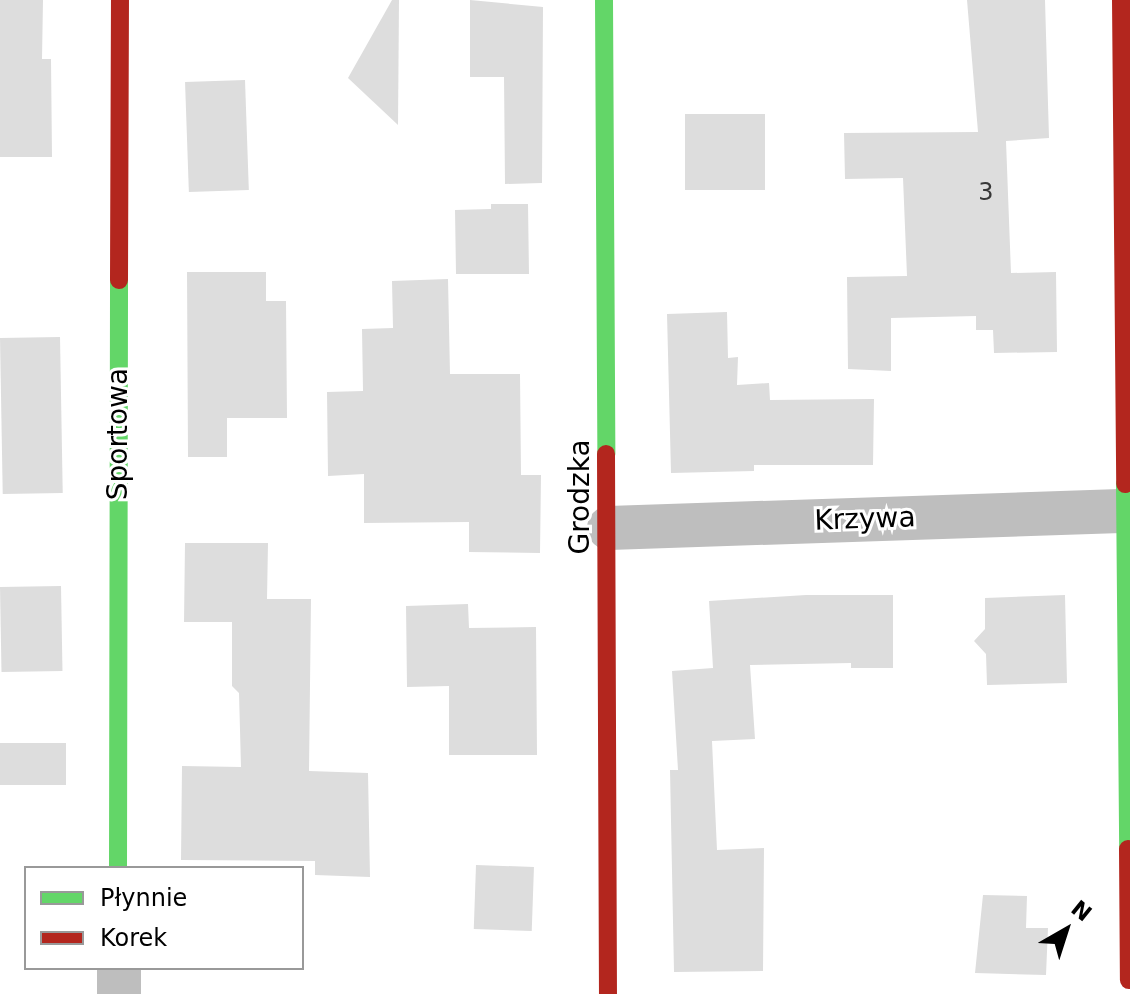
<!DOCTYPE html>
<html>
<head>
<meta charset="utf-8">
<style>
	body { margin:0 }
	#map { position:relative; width:1130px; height:994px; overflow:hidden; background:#fff; font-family:"DejaVu Sans",sans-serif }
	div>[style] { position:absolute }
	.building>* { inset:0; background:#ddd; transform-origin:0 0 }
	.street>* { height:44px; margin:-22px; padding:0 22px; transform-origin:22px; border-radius:22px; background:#bebebe }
	.fast>* { height:18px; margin:-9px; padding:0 9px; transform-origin:9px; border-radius:9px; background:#63d668 }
	.jam>* { height:18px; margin:-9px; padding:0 9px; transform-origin:9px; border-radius:9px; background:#b3261e }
	span { translate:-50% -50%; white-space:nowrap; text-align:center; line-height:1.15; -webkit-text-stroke:6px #fff; paint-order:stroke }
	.number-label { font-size:24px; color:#373737 }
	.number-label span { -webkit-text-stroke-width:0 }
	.street-label { font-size:28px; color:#000 }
	.legend { position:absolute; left:24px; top:866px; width:280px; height:104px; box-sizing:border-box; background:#fff; border:2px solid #999; margin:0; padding:10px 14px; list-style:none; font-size:24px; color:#000 }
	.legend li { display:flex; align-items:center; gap:16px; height:40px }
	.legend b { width:40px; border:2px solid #999 }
	.north { position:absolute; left:1026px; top:890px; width:80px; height:80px; -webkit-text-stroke:6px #fff; paint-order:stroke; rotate:39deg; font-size:22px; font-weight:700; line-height:32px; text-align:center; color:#000 }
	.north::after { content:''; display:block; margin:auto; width:28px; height:36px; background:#000; clip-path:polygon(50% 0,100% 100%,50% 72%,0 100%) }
</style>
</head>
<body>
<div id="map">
	<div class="building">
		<i style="clip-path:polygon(0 0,43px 0,42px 59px,51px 59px,52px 157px,0 157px)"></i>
		<i style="clip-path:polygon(392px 0,399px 0,398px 125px,348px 78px)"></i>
		<i style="clip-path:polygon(470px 0,543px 7px,542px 183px,505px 184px,504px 77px,470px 77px)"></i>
		<i style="clip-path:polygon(967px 0,1045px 0,1049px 138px,1006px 141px,1011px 273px,1056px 272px,1057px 352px,994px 353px,993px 330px,976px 330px,976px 316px,891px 318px,891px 371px,848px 369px,847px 277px,907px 276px,903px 178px,845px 179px,844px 133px,978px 132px)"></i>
		<i style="left:245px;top:80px;width:110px;height:60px;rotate:88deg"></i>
		<i style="left:765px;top:114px;width:76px;height:80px;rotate:90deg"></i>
		<i style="clip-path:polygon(491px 204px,528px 204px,529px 274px,456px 274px,455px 210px,491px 209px)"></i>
		<i style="clip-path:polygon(187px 272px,266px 272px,266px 301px,286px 301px,287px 418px,227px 418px,227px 457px,188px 457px)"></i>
		<i style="clip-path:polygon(448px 279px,450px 374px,520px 374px,521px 475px,541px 475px,540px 553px,469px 552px,469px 522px,364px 523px,364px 474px,328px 476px,327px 392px,363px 391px,362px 329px,393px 328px,392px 281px)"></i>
		<i style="clip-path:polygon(727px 312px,728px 358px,738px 357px,737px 385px,769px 383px,770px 400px,874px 399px,873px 465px,754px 465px,754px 471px,671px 473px,667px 314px)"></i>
		<i style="left:60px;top:337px;width:156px;height:60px;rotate:89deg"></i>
		<i style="clip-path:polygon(185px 543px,268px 543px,267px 599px,311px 599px,309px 771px,368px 773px,370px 877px,315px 875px,315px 861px,181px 860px,182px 766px,241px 767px,239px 693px,232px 686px,232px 622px,184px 622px)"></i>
		<i style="left:61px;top:586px;width:85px;height:61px;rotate:89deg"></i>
		<i style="clip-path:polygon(806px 595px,893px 595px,893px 668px,851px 668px,851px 663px,750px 665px,755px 739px,712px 741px,717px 850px,764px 848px,763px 971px,674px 972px,670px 770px,678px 770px,672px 671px,713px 668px,709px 601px)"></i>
		<i style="clip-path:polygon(1065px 595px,1067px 683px,987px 685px,986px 654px,974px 641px,985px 629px,985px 598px)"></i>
		<i style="clip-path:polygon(468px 604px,469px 628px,536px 627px,537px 755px,449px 755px,449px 686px,407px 687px,406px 606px)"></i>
		<i style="left:0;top:743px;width:66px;height:42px"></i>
		<i style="left:476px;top:865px;width:58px;height:64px;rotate:2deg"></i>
		<i style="clip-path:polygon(983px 895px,1027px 896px,1026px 928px,1048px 928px,1046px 975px,975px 973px)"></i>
	</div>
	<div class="street">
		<i style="left:609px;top:528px;width:512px;rotate:-1.9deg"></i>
		<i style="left:119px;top:968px;width:26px;rotate:90deg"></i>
	</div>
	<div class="fast">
		<i style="left:604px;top:0;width:454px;rotate:89.7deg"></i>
		<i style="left:1125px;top:484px;width:365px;rotate:89.5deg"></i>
		<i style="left:118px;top:868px;width:588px;rotate:-89.9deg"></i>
	</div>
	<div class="jam">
		<i style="left:1121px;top:0;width:484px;rotate:89.5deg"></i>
		<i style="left:119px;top:280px;width:280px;rotate:-89.8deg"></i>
		<i style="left:606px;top:454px;width:540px;rotate:89.79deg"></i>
		<i style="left:1128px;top:849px;width:131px;rotate:89.6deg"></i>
	</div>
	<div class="number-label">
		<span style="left:986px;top:193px">3</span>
	</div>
	<div class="street-label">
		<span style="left:118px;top:434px;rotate:-90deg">Sportowa</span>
		<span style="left:580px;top:497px;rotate:-90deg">Grodzka</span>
		<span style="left:865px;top:519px;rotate:-2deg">Krzywa</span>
	</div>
	<ul class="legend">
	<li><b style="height:10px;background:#63d668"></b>Płynnie</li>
	<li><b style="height:10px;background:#b3261e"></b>Korek</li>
	</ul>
	<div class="north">N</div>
</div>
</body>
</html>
